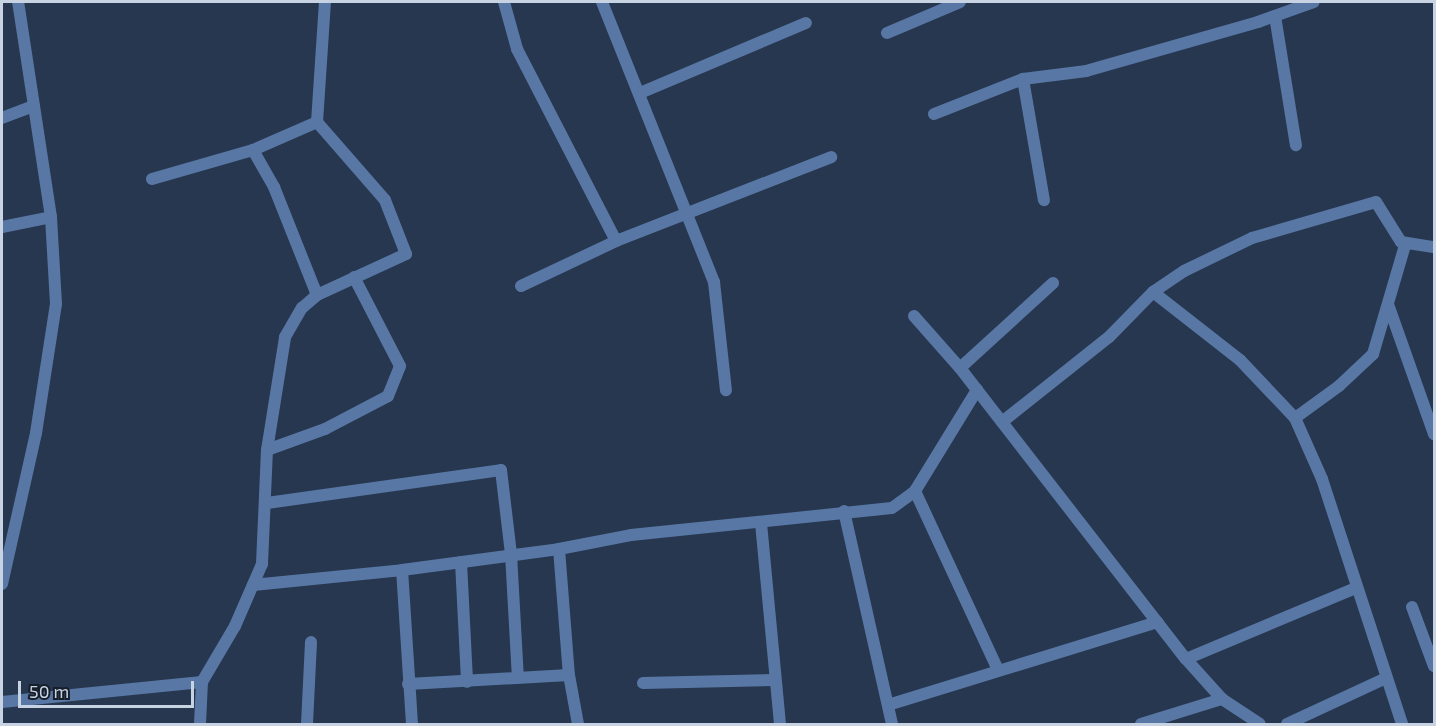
<!DOCTYPE html>
<html>
<head>
<meta charset="utf-8">
<style>
	body { margin:0 }
	#map { position:relative; width:1436px; height:726px; overflow:hidden; background:#26374f; font-family:"Exo 2",sans-serif }
	div>[style] { position:absolute }
	.minor>* { height:12px; margin:-6px; padding:0 6px; transform-origin:6px; border-radius:6px; background:#5877a5 }
	span { translate:-50% -50%; white-space:nowrap; text-align:center; line-height:1.15; -webkit-text-stroke:6px #161e29; paint-order:stroke }
	.frame { position:absolute; inset:0; border:3px solid #c7d2e2; pointer-events:none }
	.scale { position:absolute; left:18px; top:681px; width:176px; height:27px; box-sizing:border-box; border:3px solid #c7d2e2; border-top:0; padding-left:8px; font-size:18px; line-height:21px; white-space:nowrap; color:#c7d2e2; -webkit-text-stroke:4px #161e29; paint-order:stroke }
</style>
</head>
<body>
<div id="map">
	<div class="minor">
		<i style="left:504px;top:2px;width:49px;rotate:74.5deg"></i>
		<i style="left:517px;top:49px;width:216px;rotate:62.7deg"></i>
		<i style="left:602px;top:2px;width:302px;rotate:68.2deg"></i>
		<i style="left:714px;top:282px;width:109px;rotate:83.7deg"></i>
		<i style="left:1275px;top:16px;width:131px;rotate:80.8deg"></i>
		<i style="left:887px;top:33px;width:79px;rotate:-23deg"></i>
		<i style="left:1023px;top:79px;width:123px;rotate:80.2deg"></i>
		<i style="left:640px;top:93px;width:180px;rotate:-22.9deg"></i>
		<i style="left:934px;top:114px;width:96px;rotate:-21.5deg"></i>
		<i style="left:1023px;top:79px;width:64px;rotate:-7.2deg"></i>
		<i style="left:1086px;top:71px;width:179px;rotate:-15.9deg"></i>
		<i style="left:1258px;top:22px;width:59px;rotate:-19.7deg"></i>
		<i style="left:2px;top:118px;width:34px;rotate:-21deg"></i>
		<i style="left:317px;top:122px;width:120px;rotate:-86.2deg"></i>
		<i style="left:253px;top:150px;width:43px;rotate:60.4deg"></i>
		<i style="left:274px;top:187px;width:116px;rotate:68.3deg"></i>
		<i style="left:152px;top:179px;width:105px;rotate:-16deg"></i>
		<i style="left:253px;top:150px;width:70px;rotate:-23.6deg"></i>
		<i style="left:2px;top:227px;width:50px;rotate:-11.5deg"></i>
		<i style="left:521px;top:286px;width:105px;rotate:-25.3deg"></i>
		<i style="left:616px;top:241px;width:231px;rotate:-21.3deg"></i>
		<i style="left:1153px;top:292px;width:110px;rotate:38deg"></i>
		<i style="left:1240px;top:360px;width:80px;rotate:46.5deg"></i>
		<i style="left:1295px;top:418px;width:67px;rotate:66.1deg"></i>
		<i style="left:1322px;top:479px;width:258px;rotate:71.9deg"></i>
		<i style="left:1389px;top:307px;width:135px;rotate:70.5deg"></i>
		<i style="left:914px;top:316px;width:69px;rotate:48.5deg"></i>
		<i style="left:960px;top:368px;width:368px;rotate:52.2deg"></i>
		<i style="left:1186px;top:659px;width:54px;rotate:48deg"></i>
		<i style="left:1222px;top:699px;width:45px;rotate:33.3deg"></i>
		<i style="left:960px;top:368px;width:126px;rotate:-42.4deg"></i>
		<i style="left:1295px;top:418px;width:54px;rotate:-36deg"></i>
		<i style="left:1339px;top:386px;width:47px;rotate:-43.3deg"></i>
		<i style="left:1373px;top:354px;width:114px;rotate:-73.6deg"></i>
		<i style="left:1002px;top:422px;width:137px;rotate:-38.5deg"></i>
		<i style="left:1109px;top:337px;width:63px;rotate:-45.6deg"></i>
		<i style="left:1153px;top:292px;width:37px;rotate:-34deg"></i>
		<i style="left:1184px;top:271px;width:76px;rotate:-25.9deg"></i>
		<i style="left:1252px;top:238px;width:129px;rotate:-16.2deg"></i>
		<i style="left:1376px;top:202px;width:47px;rotate:58deg"></i>
		<i style="left:1401px;top:242px;width:33px;rotate:9deg"></i>
		<i style="left:267px;top:450px;width:62px;rotate:-19.9deg"></i>
		<i style="left:325px;top:429px;width:71px;rotate:-27.6deg"></i>
		<i style="left:388px;top:396px;width:32px;rotate:-68deg"></i>
		<i style="left:400px;top:366px;width:100px;rotate:-117.3deg"></i>
		<i style="left:915px;top:491px;width:197px;rotate:65.1deg"></i>
		<i style="left:267px;top:503px;width:236px;rotate:-8deg"></i>
		<i style="left:501px;top:470px;width:85px;rotate:83.2deg"></i>
		<i style="left:511px;top:554px;width:124px;rotate:86.8deg"></i>
		<i style="left:844px;top:511px;width:218px;rotate:77.3deg"></i>
		<i style="left:761px;top:523px;width:202px;rotate:84.6deg"></i>
		<i style="left:559px;top:549px;width:126px;rotate:85.5deg"></i>
		<i style="left:569px;top:675px;width:50px;rotate:79.6deg"></i>
		<i style="left:461px;top:562px;width:120px;rotate:87.1deg"></i>
		<i style="left:2px;top:584px;width:155px;rotate:-77.3deg"></i>
		<i style="left:36px;top:433px;width:131px;rotate:-81.2deg"></i>
		<i style="left:56px;top:304px;width:87px;rotate:-93.3deg"></i>
		<i style="left:51px;top:217px;width:218px;rotate:-98.7deg"></i>
		<i style="left:253px;top:585px;width:150px;rotate:-5.7deg"></i>
		<i style="left:1412px;top:607px;width:63px;rotate:69.6deg"></i>
		<i style="left:1186px;top:659px;width:184px;rotate:-22.7deg"></i>
		<i style="left:643px;top:683px;width:130px;rotate:-1.3deg"></i>
		<i style="left:408px;top:684px;width:161px;rotate:-3.2deg"></i>
		<i style="left:2px;top:702px;width:201px;rotate:-5.7deg"></i>
		<i style="left:888px;top:705px;width:282px;rotate:-17.1deg"></i>
		<i style="left:200px;top:724px;width:42px;rotate:-87.3deg"></i>
		<i style="left:202px;top:682px;width:65px;rotate:-59.5deg"></i>
		<i style="left:235px;top:626px;width:68px;rotate:-66.5deg"></i>
		<i style="left:262px;top:564px;width:114px;rotate:-87.5deg"></i>
		<i style="left:267px;top:450px;width:114px;rotate:-80.9deg"></i>
		<i style="left:285px;top:337px;width:34px;rotate:-60deg"></i>
		<i style="left:302px;top:308px;width:20px;rotate:-41deg"></i>
		<i style="left:317px;top:295px;width:98px;rotate:-24.7deg"></i>
		<i style="left:406px;top:254px;width:58px;rotate:-111.3deg"></i>
		<i style="left:385px;top:200px;width:103px;rotate:-131.1deg"></i>
		<i style="left:307px;top:724px;width:82px;rotate:-87.2deg"></i>
		<i style="left:412px;top:724px;width:154px;rotate:-93.7deg"></i>
		<i style="left:402px;top:570px;width:158px;rotate:-7.6deg"></i>
		<i style="left:559px;top:549px;width:73px;rotate:-11deg"></i>
		<i style="left:631px;top:535px;width:262px;rotate:-5.9deg"></i>
		<i style="left:892px;top:508px;width:29px;rotate:-36deg"></i>
		<i style="left:915px;top:491px;width:119px;rotate:-58.5deg"></i>
		<i style="left:1141px;top:724px;width:85px;rotate:-17.2deg"></i>
		<i style="left:1287px;top:724px;width:109px;rotate:-24.9deg"></i>
	</div>
	<div class="frame"></div>
	<div class="scale">50 m</div>
</div>
</body>
</html>
